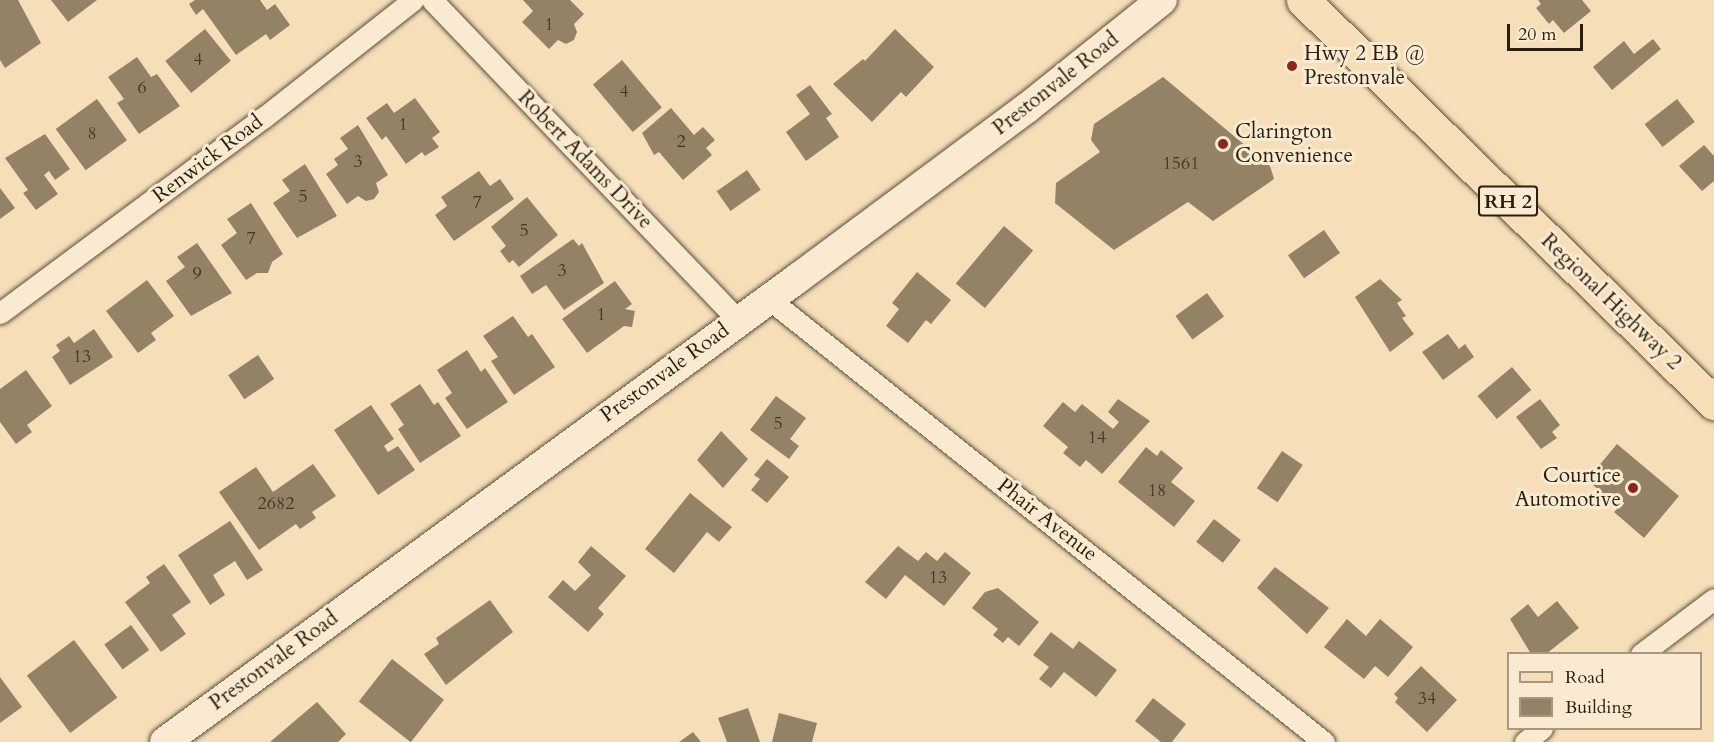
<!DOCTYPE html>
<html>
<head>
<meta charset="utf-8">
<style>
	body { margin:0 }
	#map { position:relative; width:1714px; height:742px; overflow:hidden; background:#f6dfb8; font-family:Cardo,serif }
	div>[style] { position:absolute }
	.building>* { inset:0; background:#948267; transform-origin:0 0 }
	.roads { filter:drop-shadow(0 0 2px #5c4e3a) drop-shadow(0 0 2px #5c4e3a) }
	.street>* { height:21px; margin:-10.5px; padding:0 10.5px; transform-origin:10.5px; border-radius:10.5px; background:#f9ead1 }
	.secondary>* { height:30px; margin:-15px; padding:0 15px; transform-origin:15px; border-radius:15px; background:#f9ead1 }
	.primary>* { height:33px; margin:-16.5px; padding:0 16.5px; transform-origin:16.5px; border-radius:16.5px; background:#f6dfb8 }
	.dots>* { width:16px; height:16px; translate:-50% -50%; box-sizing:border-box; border:3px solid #f9ead1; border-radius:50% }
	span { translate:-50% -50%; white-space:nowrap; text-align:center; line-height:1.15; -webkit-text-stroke:6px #f9ead1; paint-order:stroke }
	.number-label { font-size:18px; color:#443726 }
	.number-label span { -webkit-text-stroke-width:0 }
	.shield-label span { padding:2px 4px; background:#f9ead1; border:2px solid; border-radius:4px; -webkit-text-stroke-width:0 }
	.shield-label { font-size:20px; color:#291e10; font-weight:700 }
	.poi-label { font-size:21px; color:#291e10 }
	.left { translate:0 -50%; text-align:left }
	.right { translate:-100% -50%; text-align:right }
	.street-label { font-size:21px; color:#291e10 }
	.legend { position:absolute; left:1507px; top:652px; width:195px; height:78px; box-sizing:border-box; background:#f9ead1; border:2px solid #a69884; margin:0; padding:8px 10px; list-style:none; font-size:18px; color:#291e10 }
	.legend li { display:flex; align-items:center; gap:12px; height:30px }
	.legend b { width:30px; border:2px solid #a69884 }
	.scale { position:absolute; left:1507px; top:24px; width:76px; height:27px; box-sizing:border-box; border:3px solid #291e10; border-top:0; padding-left:8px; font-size:18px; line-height:21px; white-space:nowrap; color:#291e10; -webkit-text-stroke:4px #f9ead1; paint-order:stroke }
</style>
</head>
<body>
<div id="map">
	<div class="building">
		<i style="clip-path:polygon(0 0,18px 0,41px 43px,5px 68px,0 60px)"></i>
		<i style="clip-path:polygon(51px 0,97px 0,68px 22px)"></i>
		<i style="clip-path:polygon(195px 0,260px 0,267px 10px,275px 4px,290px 25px,270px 40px,266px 34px,236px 55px,203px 9px,196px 15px,189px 4px)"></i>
		<i style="clip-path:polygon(523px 0,570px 0,584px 14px,574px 24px,577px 32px,574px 40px,566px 44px,558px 40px,549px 49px,522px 22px,533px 11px)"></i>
		<i style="clip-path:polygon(1538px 0,1582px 0,1591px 11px,1564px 33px,1553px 20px,1549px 24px,1536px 8px,1541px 4px)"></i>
		<i style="left:205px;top:29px;width:41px;height:51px;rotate:51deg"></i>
		<i style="clip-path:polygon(895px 29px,934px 67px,906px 97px,901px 92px,872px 122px,833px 84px,863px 59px,865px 61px)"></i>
		<i style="clip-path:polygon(1653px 39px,1661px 49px,1612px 90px,1593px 67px,1624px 41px,1634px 54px)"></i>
		<i style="clip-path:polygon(137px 57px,151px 77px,157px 74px,180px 106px,139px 134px,117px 103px,124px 99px,108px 77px)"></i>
		<i style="left:622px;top:60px;width:62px;height:38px;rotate:50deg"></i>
		<i style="clip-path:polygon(1163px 77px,1270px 166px,1274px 179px,1213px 221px,1188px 202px,1114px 250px,1055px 203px,1056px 183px,1100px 152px,1091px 140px,1094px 124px)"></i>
		<i style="clip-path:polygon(810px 85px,832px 114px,826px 118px,839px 137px,806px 161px,786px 132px,810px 114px,796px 95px)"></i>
		<i style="clip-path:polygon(415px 98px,440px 132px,432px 138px,439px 147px,425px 156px,422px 152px,406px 164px,386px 136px,382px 140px,366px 118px,387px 103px,394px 113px)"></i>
		<i style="left:97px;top:99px;width:51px;height:51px;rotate:54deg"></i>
		<i style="left:1677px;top:99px;width:29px;height:41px;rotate:52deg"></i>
		<i style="clip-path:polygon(671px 108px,694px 135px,703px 127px,715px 140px,706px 148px,712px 155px,683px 180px,659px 152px,654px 155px,642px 133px)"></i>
		<i style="clip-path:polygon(358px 125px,388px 175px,376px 183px,379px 192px,374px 199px,366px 201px,358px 196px,347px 204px,326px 174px,338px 165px,334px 159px,348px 149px,340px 138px)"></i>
		<i style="clip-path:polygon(45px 134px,70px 169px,55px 180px,49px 171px,44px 175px,58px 194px,36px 210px,23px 193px,28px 190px,5px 158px)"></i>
		<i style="clip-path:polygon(1704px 145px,1714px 156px,1714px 181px,1702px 191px,1679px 166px)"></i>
		<i style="clip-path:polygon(305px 164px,337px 216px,297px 238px,273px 203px,290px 191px,282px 180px)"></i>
		<i style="left:747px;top:170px;width:24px;height:37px;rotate:55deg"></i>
		<i style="clip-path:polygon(479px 171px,490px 186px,500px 179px,514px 199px,454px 241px,435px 215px,447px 206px,441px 197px)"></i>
		<i style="clip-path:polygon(0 188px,15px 208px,0 219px)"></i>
		<i style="clip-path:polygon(527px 197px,558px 235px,519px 267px,513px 260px,509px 263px,500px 251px,506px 246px,491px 227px)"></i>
		<i style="clip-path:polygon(251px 203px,283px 254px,272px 262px,268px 273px,257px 273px,246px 280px,221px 245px,237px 233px,227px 219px)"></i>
		<i style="left:1004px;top:226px;width:38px;height:75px;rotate:40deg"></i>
		<i style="left:1324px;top:230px;width:28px;height:44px;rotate:55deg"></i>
		<i style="clip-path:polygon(573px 239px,579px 246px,582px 243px,604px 283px,564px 310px,546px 285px,532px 294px,520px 276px)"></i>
		<i style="clip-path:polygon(197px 243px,232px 293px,191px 316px,166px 281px,185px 267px,177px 257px)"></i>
		<i style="clip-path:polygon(917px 272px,951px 300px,931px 324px,926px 320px,908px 343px,886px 326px,899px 309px,892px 303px)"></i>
		<i style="clip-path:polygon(1380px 279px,1402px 300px,1397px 303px,1406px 316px,1402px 318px,1414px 334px,1390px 352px,1355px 297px)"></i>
		<i style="clip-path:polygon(147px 280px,174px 316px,151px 333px,156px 340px,138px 353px,106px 311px)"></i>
		<i style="clip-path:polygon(615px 281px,632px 304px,625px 309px,635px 311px,632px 327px,624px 326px,587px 353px,562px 319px)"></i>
		<i style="left:1207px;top:293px;width:29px;height:39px;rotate:54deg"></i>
		<i style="clip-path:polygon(513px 316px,528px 337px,532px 334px,555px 367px,514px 395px,491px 361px,498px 357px,483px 336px)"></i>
		<i style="clip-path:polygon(94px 329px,113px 357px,70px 385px,52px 357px,60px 351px,56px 345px,69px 336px,74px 343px)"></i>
		<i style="clip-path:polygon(1448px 334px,1459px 349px,1465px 344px,1474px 357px,1443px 380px,1422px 352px)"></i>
		<i style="clip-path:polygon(467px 350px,481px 372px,485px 368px,508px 402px,467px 429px,445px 398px,452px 393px,437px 370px)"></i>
		<i style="left:258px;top:355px;width:29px;height:36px;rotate:56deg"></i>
		<i style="left:1512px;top:367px;width:30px;height:45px;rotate:50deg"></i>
		<i style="clip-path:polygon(26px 370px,52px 406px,27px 425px,32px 432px,16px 444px,0 422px,0 389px)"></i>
		<i style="clip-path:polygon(420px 384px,434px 405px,438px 402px,461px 436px,420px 463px,398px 429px,404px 425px,390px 404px)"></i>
		<i style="clip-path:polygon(776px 396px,806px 418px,790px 439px,799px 446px,789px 459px,750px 430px)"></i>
		<i style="clip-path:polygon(1118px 399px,1150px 421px,1102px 474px,1086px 460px,1080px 467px,1063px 453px,1068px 447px,1043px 426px,1063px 402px,1075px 412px,1082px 404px,1113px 429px,1119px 422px,1108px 412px)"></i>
		<i style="clip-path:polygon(1540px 399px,1560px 425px,1552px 432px,1557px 438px,1541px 449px,1516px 417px)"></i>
		<i style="clip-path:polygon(371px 405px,394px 439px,384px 446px,388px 452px,398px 446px,415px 470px,378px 495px,334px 430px)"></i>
		<i style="clip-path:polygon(721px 431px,748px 459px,723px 488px,697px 460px)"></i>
		<i style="clip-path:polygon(1617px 444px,1679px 496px,1644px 538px,1614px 512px,1619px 507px,1587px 480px)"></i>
		<i style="clip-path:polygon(1146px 447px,1157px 456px,1161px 450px,1183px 468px,1171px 482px,1195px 501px,1174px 527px,1118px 482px)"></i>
		<i style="left:1282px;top:451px;width:25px;height:45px;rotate:34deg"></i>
		<i style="clip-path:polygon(767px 459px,789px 477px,767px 503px,751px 490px,760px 479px,754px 475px)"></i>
		<i style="clip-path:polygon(313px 464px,336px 496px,312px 512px,316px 518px,300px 529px,296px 524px,259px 550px,219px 492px,256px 467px,273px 492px)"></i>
		<i style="clip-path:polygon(690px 493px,732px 527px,719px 542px,707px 532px,674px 573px,645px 549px)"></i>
		<i style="left:1214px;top:519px;width:34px;height:29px;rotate:38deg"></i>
		<i style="clip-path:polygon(230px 521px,263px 570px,247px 580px,235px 561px,213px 575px,225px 595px,210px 605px,178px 555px)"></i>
		<i style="clip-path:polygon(591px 546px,626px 576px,598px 608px,604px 614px,588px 632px,548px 597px,563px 580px,575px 591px,591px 575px,578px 562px)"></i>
		<i style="clip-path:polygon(898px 546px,918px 561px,926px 552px,937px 561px,945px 552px,971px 573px,944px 606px,905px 575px,886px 599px,865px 582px)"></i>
		<i style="clip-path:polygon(164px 564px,191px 602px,172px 615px,186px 634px,161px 652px,125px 602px,150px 583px,146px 577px)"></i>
		<i style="clip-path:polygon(1275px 567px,1329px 608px,1307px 634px,1257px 588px)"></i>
		<i style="clip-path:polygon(998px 588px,1039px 622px,1019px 646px,1008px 637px,1003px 643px,993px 635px,998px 629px,972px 608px,985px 592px)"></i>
		<i style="clip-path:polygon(490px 600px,513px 632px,446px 685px,424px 654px,439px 644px,436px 638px)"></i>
		<i style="clip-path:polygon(1557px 601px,1579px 628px,1546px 654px,1531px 654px,1510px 619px,1528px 604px,1538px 617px)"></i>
		<i style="clip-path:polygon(1347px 619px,1366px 636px,1380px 619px,1413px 647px,1388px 677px,1375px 666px,1364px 679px,1324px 647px)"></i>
		<i style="left:131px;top:625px;width:31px;height:33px;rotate:54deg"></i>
		<i style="clip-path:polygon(1051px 632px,1073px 649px,1079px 641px,1117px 670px,1096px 697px,1064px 672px,1051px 688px,1039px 679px,1049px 667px,1033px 655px)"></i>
		<i style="left:74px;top:640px;width:72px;height:59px;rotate:53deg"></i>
		<i style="left:392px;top:659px;width:66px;height:54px;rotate:38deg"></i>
		<i style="clip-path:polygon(1421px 666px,1457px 700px,1427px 732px,1395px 702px,1398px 698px,1394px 694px)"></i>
		<i style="clip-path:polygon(0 677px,22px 707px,0 723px)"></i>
		<i style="clip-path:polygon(1153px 698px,1186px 724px,1172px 742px,1161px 742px,1135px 721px)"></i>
		<i style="clip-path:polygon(317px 702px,346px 734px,338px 742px,270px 742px)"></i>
		<i style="clip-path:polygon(748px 708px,760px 742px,727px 742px,718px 718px)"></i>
		<i style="clip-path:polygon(779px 713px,817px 723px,812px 742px,772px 742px)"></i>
		<i style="clip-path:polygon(693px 732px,701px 742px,679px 742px)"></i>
	</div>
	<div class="roads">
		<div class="street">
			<i style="left:432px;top:0;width:443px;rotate:46.3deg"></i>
			<i style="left:769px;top:299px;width:710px;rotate:38.6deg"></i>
			<i style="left:0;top:313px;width:327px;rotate:-36.6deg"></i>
			<i style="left:263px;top:118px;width:191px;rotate:-38.2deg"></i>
			<i style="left:1641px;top:654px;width:91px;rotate:-37deg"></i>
			<i style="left:1525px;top:742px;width:22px;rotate:-39deg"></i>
		</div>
		<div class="secondary">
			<i style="left:165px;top:742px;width:785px;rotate:-36.24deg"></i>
			<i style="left:798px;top:278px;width:285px;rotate:-36.6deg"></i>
			<i style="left:1027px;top:108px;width:173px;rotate:-38.7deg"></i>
		</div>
		<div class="primary">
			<i style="left:1303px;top:0;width:576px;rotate:44.44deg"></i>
		</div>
	</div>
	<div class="dots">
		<i style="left:1292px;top:66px;background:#8f2418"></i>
		<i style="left:1223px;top:144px;background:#8f2418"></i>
		<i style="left:1633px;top:488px;background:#8f2418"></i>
	</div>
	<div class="number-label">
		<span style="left:549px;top:25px">1</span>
		<span style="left:198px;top:60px">4</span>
		<span style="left:142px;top:88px">6</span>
		<span style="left:624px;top:92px">4</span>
		<span style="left:403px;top:125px">1</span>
		<span style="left:92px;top:134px">8</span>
		<span style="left:681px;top:142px">2</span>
		<span style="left:358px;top:162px">3</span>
		<span style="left:1181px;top:164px">1561</span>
		<span style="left:303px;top:197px">5</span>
		<span style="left:477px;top:203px">7</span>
		<span style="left:524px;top:231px">5</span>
		<span style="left:251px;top:239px">7</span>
		<span style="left:562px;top:271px">3</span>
		<span style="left:197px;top:274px">9</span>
		<span style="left:601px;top:315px">1</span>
		<span style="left:82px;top:357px">13</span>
		<span style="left:778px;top:424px">5</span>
		<span style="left:1097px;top:438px">14</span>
		<span style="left:1157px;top:491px">18</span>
		<span style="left:276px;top:504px">2682</span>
		<span style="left:938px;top:578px">13</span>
		<span style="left:1427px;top:699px">34</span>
	</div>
	<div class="shield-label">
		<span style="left:1508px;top:201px">RH 2</span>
	</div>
	<div class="poi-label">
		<span class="left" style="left:1304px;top:66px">Hwy 2 EB @<br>Prestonvale</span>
		<span class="left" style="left:1235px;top:144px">Clarington<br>Convenience</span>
		<span class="right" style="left:1621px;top:488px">Courtice<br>Automotive</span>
	</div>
	<div class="street-label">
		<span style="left:1056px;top:84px;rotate:-38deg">Prestonvale Road</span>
		<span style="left:208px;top:159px;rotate:-37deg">Renwick Road</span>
		<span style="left:585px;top:160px;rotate:46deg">Robert Adams Drive</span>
		<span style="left:1611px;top:302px;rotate:44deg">Regional Highway 2</span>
		<span style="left:665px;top:373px;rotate:-36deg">Prestonvale Road</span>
		<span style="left:1047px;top:520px;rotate:38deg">Phair Avenue</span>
		<span style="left:274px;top:661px;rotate:-36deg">Prestonvale Road</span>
	</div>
	<ul class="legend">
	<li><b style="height:8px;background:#f6dfb8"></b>Road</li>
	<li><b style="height:16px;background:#948267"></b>Building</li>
	</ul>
	<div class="scale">20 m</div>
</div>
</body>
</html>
